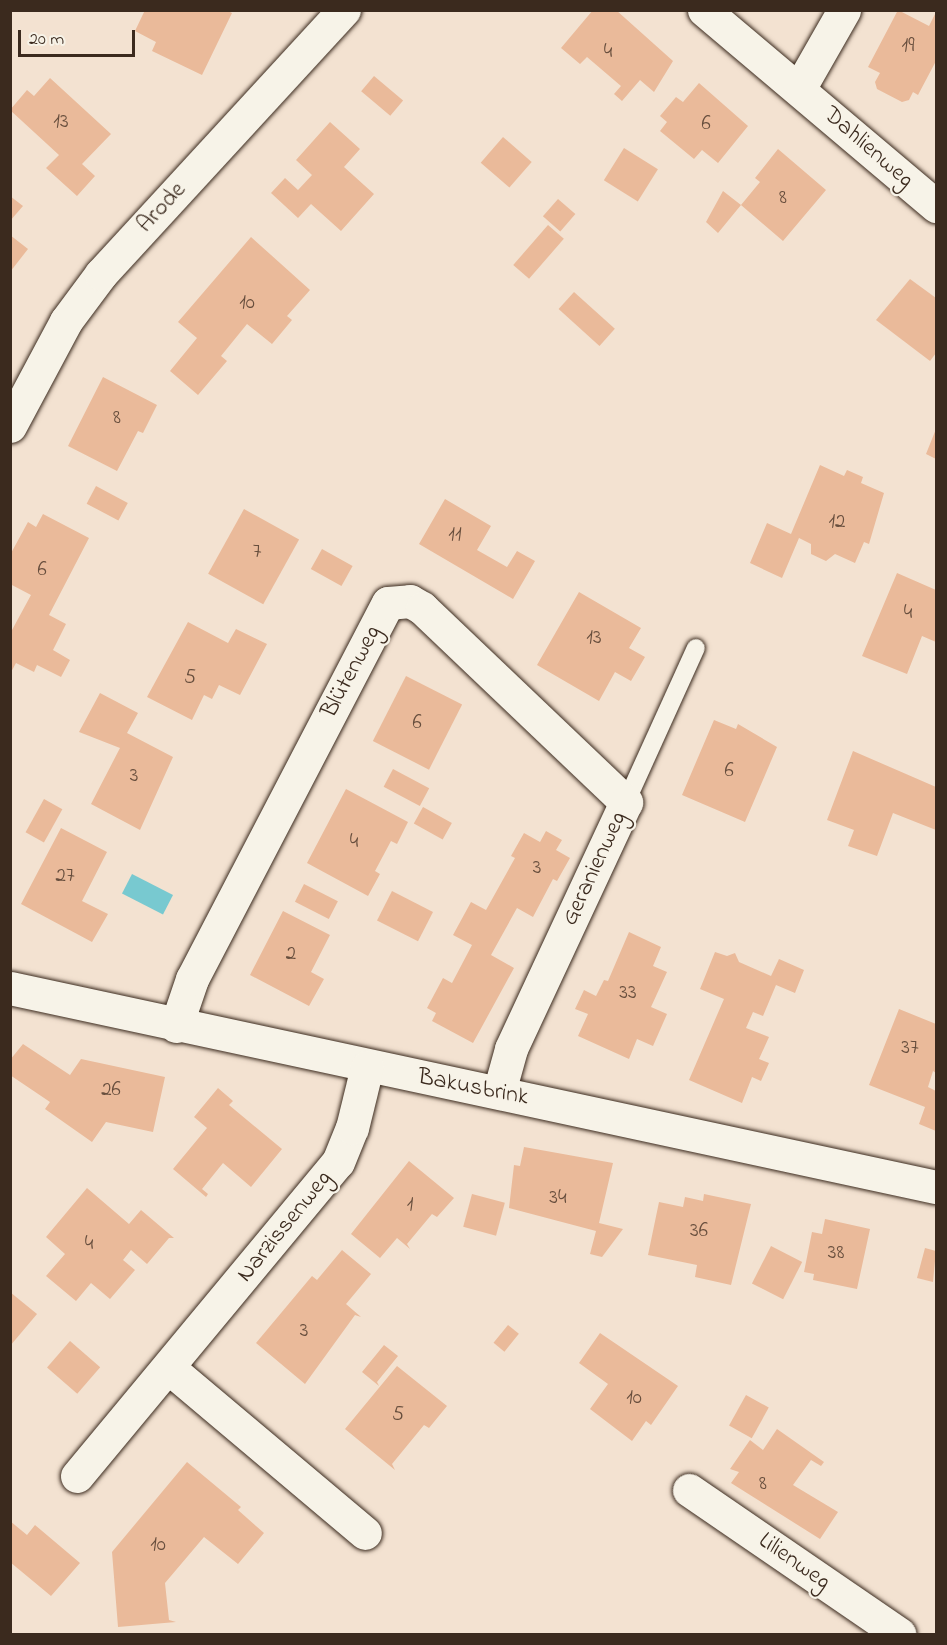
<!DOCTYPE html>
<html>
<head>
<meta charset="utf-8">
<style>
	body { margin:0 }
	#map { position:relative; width:947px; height:1645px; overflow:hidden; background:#f3e2d1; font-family:"Indie Flower",sans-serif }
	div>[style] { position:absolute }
	.water>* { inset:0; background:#78c9d0; transform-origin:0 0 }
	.building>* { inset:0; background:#eaba9a; transform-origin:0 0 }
	.roads { filter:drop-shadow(0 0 2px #3b2a1e) drop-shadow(0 0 2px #3b2a1e) }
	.lane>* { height:18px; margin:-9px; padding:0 9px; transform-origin:9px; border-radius:9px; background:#f7f3e8 }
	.street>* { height:33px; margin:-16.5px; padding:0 16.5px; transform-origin:16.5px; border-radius:16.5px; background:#f7f3e8 }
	span { translate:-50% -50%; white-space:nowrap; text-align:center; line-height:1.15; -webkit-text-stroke:4.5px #f7f3e8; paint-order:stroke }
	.number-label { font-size:21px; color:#674e3d }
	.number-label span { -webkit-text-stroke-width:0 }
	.street-label { font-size:24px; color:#3b2a1e }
	.frame { position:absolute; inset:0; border:12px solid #3b2a1e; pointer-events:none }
	.scale { position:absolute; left:18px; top:30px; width:117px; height:27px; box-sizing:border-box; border:3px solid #3b2a1e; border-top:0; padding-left:8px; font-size:18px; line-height:21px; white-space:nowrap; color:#3b2a1e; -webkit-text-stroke:4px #f7f3e8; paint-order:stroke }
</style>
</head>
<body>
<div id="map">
	<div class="water">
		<i style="left:132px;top:874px;width:46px;height:22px;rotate:27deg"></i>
	</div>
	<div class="building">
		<i style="clip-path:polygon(145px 10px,226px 10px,232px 13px,202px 75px,152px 51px,156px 42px,135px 31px)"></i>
		<i style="clip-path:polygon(593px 10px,616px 10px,673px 61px,654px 92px,640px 80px,622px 101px,614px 94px,621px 86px,587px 57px,580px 64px,561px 48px)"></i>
		<i style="clip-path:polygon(898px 10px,929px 26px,936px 12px,936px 61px,918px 95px,913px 92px,909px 100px,902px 102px,877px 89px,875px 82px,880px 73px,868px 67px)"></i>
		<i style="left:374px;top:76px;width:38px;height:20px;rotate:40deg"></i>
		<i style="clip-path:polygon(50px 78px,111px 134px,82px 164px,95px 176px,77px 196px,46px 168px,59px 155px,10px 110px,27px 90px,34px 96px)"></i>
		<i style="clip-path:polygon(699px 83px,748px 126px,718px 163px,702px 150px,694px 159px,660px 131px,667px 122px,660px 116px,676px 97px,683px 102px)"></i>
		<i style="clip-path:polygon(330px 122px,360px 149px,344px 167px,374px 194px,341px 231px,311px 204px,298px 218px,271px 193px,285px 178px,298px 190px,312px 175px,296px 160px)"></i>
		<i style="left:503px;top:137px;width:38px;height:34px;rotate:41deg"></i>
		<i style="left:624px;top:148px;width:40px;height:38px;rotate:32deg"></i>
		<i style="clip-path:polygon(778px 149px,826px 190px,783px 241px,741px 205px,718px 233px,706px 222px,723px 191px,741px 205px,760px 182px,755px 178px)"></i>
		<i style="clip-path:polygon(10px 196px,23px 206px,10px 221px)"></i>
		<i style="left:558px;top:199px;width:23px;height:23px;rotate:41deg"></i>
		<i style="left:548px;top:225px;width:21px;height:53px;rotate:41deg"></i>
		<i style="clip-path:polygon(10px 235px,28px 249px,10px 272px)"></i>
		<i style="clip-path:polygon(251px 237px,310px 290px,287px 316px,292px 320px,272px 344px,247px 324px,221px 356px,227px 361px,198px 395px,170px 371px,197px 338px,178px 322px)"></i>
		<i style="clip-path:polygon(910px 279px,936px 298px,936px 353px,930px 361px,876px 320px)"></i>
		<i style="left:574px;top:292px;width:55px;height:23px;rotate:42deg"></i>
		<i style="clip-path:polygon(103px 377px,157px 405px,143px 433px,138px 431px,117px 471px,68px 446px)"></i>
		<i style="clip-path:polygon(936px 429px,936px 459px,926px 454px)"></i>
		<i style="clip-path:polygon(820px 465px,844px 476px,847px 470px,863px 477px,861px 483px,884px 493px,869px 544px,864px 542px,855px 563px,835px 554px,826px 561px,811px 554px,811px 544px,799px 538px,782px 578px,750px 563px,767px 523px,791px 534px)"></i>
		<i style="left:96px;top:486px;width:36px;height:20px;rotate:28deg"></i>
		<i style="clip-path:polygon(445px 499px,491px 526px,477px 550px,507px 567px,517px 551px,535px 561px,513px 599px,419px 544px)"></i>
		<i style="left:244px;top:509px;width:63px;height:74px;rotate:29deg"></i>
		<i style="clip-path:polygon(43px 514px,89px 538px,49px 615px,66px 624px,53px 650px,70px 660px,61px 677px,37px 665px,34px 672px,16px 663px,10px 674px,12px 630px,31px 595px,10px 584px,10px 555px,28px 522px,36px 527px)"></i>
		<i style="left:322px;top:549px;width:35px;height:23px;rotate:29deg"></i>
		<i style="clip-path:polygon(897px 573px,936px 590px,936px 642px,922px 636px,907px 674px,862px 656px)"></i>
		<i style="clip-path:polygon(579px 592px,641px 628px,629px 648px,645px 657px,631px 681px,615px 672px,599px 701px,537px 665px)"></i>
		<i style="clip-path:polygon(188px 622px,228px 643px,236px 629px,267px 644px,240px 695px,219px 685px,212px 699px,204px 695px,192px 720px,147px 697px)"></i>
		<i style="left:406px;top:676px;width:63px;height:73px;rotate:27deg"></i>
		<i style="clip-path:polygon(100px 693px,138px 713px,127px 733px,173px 757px,140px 830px,91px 804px,120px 748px,79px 732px)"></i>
		<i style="clip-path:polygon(714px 720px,736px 729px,738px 724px,777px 747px,745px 822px,682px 795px)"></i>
		<i style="clip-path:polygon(853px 751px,936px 787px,936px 830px,893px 813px,877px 856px,848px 846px,854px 830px,827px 820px)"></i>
		<i style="left:393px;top:769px;width:41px;height:20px;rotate:28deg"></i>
		<i style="clip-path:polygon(346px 789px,408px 822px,397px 844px,391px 841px,375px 871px,380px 874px,368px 896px,307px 863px)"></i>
		<i style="left:44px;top:799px;width:21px;height:38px;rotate:29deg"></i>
		<i style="left:423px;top:807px;width:33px;height:19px;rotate:29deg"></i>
		<i style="clip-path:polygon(61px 828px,107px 852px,82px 901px,108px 914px,92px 942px,21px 904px)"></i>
		<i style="clip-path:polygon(546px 831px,562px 840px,556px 850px,570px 858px,557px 881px,553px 879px,533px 917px,517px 908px,491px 955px,514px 968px,473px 1043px,432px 1021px,436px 1013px,427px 1008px,443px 978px,452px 983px,472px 945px,453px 935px,471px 902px,486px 910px,515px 858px,511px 856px,524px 833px,540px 842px)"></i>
		<i style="left:304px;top:884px;width:38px;height:20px;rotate:27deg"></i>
		<i style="left:392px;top:891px;width:46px;height:33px;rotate:27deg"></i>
		<i style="clip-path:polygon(283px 911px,330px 935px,311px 972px,324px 979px,309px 1006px,250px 975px)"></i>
		<i style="clip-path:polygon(629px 932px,661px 947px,653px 966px,667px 972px,651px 1007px,667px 1014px,653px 1046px,637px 1039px,629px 1059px,578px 1036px,588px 1014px,575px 1009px,584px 990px,596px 996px,604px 980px,608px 981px)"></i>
		<i style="clip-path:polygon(715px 952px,727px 956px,735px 953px,739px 962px,771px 976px,779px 959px,804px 970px,795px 993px,776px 985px,763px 1016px,753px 1012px,746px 1028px,769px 1037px,759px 1059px,769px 1063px,761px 1081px,752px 1077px,742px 1103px,689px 1080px,724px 999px,700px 989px)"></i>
		<i style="clip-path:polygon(899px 1009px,936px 1024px,936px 1073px,933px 1071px,928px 1087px,936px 1091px,936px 1131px,919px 1124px,925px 1107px,869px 1085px)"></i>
		<i style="clip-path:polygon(23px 1044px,70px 1075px,81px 1059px,165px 1077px,153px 1132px,106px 1122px,92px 1142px,45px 1109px,50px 1102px,10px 1075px,10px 1060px)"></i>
		<i style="clip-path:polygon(218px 1088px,233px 1101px,229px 1105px,282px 1149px,251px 1187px,223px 1163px,202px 1189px,208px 1194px,206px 1197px,173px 1169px,207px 1128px,194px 1117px)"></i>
		<i style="clip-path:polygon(524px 1147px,613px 1163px,599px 1223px,623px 1229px,602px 1257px,590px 1254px,596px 1231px,509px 1208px,514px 1165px,520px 1166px)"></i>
		<i style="clip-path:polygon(409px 1161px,454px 1198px,437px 1217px,432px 1214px,407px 1244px,410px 1249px,397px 1238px,380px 1258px,351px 1234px)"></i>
		<i style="clip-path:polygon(87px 1188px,129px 1224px,141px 1210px,174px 1238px,169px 1238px,147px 1264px,131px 1250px,123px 1260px,135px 1270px,110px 1299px,91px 1283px,76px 1301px,46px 1276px,65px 1254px,46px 1237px)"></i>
		<i style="left:472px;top:1194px;width:34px;height:34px;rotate:15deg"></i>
		<i style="clip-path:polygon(704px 1194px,751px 1204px,731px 1285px,695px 1277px,697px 1265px,648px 1255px,659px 1202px,683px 1207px,685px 1197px,703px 1201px)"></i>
		<i style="clip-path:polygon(825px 1219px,870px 1229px,857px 1289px,813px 1280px,814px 1274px,804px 1272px,812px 1232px,822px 1234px)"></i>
		<i style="left:771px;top:1246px;width:35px;height:42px;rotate:27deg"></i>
		<i style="clip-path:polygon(925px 1248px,936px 1251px,933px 1282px,917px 1278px)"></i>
		<i style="clip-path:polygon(342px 1250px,371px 1274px,346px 1304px,361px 1317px,355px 1315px,305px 1384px,256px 1343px,312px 1276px,317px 1280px)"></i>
		<i style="clip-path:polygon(10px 1292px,37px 1314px,10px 1346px)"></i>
		<i style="left:508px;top:1325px;width:14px;height:23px;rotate:39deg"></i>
		<i style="clip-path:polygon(600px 1333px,678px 1386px,651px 1425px,646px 1421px,632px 1441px,590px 1409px,608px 1384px,579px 1363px)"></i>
		<i style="left:70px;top:1341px;width:40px;height:35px;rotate:41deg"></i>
		<i style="clip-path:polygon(384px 1345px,398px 1356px,377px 1382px,379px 1386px,362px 1372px)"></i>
		<i style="clip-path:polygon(397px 1366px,447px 1406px,429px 1428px,424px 1425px,392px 1464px,395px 1470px,345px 1429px)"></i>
		<i style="left:746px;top:1395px;width:26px;height:35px;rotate:29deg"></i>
		<i style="clip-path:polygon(777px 1429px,824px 1462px,821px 1466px,811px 1460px,793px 1485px,838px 1512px,820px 1539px,731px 1483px,739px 1472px,730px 1469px,750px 1440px,763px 1450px)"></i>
		<i style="clip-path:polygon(187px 1462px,241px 1507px,238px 1510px,264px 1533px,238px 1564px,204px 1537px,165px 1583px,169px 1620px,176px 1622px,118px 1627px,112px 1552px)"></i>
		<i style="clip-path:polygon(10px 1521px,27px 1535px,35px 1525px,80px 1563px,51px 1596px,10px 1562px)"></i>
	</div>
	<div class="roads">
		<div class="lane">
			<i style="left:626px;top:802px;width:169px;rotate:-65.6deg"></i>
		</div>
		<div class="street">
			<i style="left:704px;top:10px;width:304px;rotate:40.2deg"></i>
			<i style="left:799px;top:89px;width:91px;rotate:-60.3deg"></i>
			<i style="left:10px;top:426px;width:119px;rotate:-61.9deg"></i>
			<i style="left:66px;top:321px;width:59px;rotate:-53.3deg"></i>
			<i style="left:101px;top:274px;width:359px;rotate:-47.4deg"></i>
			<i style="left:10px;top:988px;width:947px;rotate:12.13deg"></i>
			<i style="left:176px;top:1026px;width:50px;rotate:-71.2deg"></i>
			<i style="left:192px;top:979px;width:424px;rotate:-62.5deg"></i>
			<i style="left:388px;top:603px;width:22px;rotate:-5deg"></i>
			<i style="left:410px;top:601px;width:14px;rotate:30deg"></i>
			<i style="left:422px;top:608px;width:282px;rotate:43.6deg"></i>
			<i style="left:626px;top:802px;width:272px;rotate:115deg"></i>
			<i style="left:511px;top:1049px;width:45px;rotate:105.6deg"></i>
			<i style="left:169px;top:1368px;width:256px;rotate:40.1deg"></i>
			<i style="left:77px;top:1476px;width:408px;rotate:-50.3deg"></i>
			<i style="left:338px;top:1162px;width:37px;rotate:-68deg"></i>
			<i style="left:352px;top:1128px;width:63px;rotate:-76.2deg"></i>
			<i style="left:689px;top:1490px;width:255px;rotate:34.4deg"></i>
		</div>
	</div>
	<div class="number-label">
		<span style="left:908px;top:46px">19</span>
		<span style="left:608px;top:52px">4</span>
		<span style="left:61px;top:122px">13</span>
		<span style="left:706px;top:124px">6</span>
		<span style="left:783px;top:198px">8</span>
		<span style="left:247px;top:303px">10</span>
		<span style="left:117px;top:418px">8</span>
		<span style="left:837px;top:522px">12</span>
		<span style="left:455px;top:535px">11</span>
		<span style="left:257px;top:552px">7</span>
		<span style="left:42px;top:570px">6</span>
		<span style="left:908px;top:613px">4</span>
		<span style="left:594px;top:638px">13</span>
		<span style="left:190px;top:678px">5</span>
		<span style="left:417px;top:723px">6</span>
		<span style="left:729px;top:771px">6</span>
		<span style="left:134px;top:776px">3</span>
		<span style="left:354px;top:842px">4</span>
		<span style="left:537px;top:868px">3</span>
		<span style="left:65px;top:876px">27</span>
		<span style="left:291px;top:954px">2</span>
		<span style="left:628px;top:993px">33</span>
		<span style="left:910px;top:1048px">37</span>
		<span style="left:111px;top:1090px">26</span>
		<span style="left:558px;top:1198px">34</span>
		<span style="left:410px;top:1205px">1</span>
		<span style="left:699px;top:1231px">36</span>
		<span style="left:89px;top:1244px">4</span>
		<span style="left:836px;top:1253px">38</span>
		<span style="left:304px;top:1331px">3</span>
		<span style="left:634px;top:1398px">10</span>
		<span style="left:398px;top:1415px">5</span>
		<span style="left:763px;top:1484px">8</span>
		<span style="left:158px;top:1545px">10</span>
	</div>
	<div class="street-label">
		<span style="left:868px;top:148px;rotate:41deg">Dahlienweg</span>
		<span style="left:162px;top:208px;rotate:-47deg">Arode</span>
		<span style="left:352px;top:672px;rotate:-62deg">Blütenweg</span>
		<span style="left:595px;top:869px;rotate:-65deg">Geranienweg</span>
		<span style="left:473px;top:1088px;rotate:11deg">Bakusbrink</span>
		<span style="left:285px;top:1227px;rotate:-51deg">Narzissenweg</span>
		<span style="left:794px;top:1562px;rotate:35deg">Lilienweg</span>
	</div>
	<div class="frame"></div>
	<div class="scale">20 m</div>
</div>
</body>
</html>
